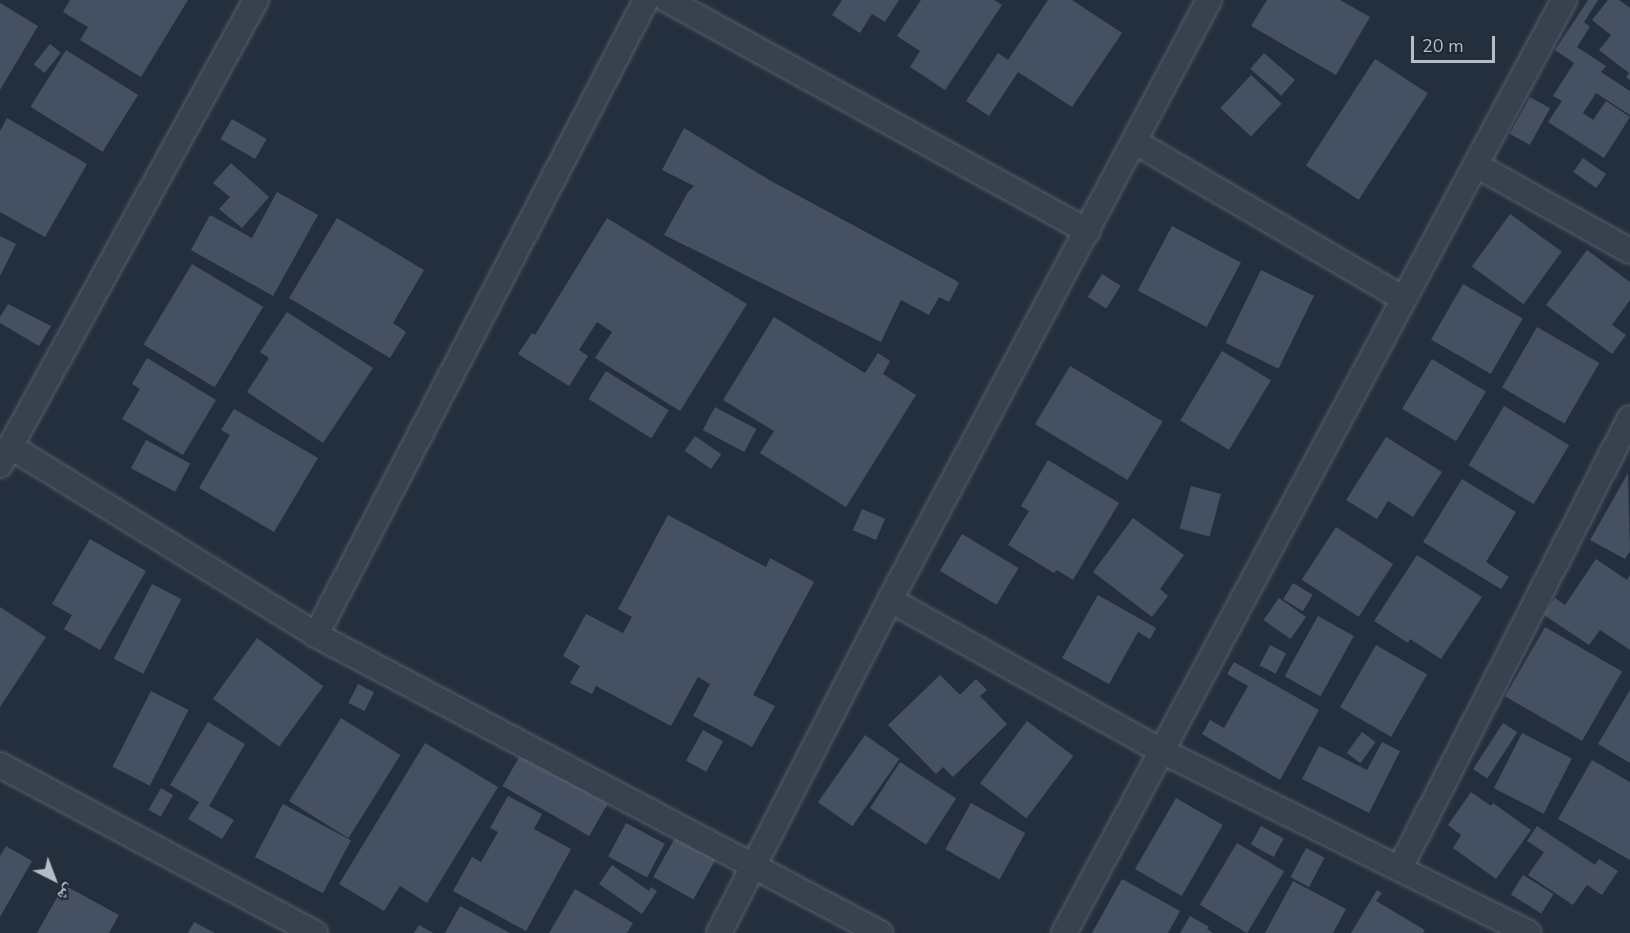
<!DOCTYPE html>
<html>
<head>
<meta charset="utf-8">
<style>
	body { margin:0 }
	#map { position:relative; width:1630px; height:933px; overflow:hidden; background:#242f3e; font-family:"Nunito Sans","Noto Naskh Arabic",sans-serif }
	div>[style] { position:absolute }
	.building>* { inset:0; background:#455162; transform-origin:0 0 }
	.roads { filter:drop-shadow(0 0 2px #565f6c) drop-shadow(0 0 2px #565f6c) }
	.minor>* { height:24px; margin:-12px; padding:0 12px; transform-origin:12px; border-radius:12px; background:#38414e }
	span { translate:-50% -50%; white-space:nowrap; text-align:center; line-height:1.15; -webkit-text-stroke:6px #1d2633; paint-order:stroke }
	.north { position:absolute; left:24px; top:849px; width:60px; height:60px; -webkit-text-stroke:4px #1d2633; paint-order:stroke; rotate:138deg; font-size:16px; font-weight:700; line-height:24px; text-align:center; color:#b4bcc9 }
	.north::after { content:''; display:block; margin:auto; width:21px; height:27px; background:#b4bcc9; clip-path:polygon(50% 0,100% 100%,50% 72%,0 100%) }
	.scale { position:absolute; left:1411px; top:36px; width:84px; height:27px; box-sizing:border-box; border:3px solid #b4bcc9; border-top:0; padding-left:8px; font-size:18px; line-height:21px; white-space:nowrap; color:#b4bcc9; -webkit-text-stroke:4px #1d2633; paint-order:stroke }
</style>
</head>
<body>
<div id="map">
	<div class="building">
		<i style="clip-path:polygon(70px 0,188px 0,141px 77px,80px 40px,88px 27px,63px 12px)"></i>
		<i style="clip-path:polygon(842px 0,899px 0,885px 22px,872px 14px,860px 33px,832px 15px)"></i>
		<i style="clip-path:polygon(921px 0,994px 0,1002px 5px,945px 90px,910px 67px,920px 51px,897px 36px)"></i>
		<i style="clip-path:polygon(1048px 0,1072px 0,1122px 33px,1072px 107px,1018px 72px,989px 116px,966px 101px,998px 53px,1008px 60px)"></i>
		<i style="clip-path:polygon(1267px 0,1340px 0,1370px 17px,1336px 75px,1251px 26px)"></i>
		<i style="clip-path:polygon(1588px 0,1598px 0,1584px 22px,1590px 27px,1577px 47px,1606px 66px,1601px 72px,1630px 91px,1630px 115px,1596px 93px,1583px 113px,1593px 120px,1606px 101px,1630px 117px,1604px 158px,1548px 122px,1562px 101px,1553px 96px,1574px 63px,1555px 50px)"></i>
		<i style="clip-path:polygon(1608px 0,1619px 0,1630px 8px,1630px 80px,1626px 77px,1629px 73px,1599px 50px,1611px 35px,1592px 20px)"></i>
		<i style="clip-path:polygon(0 3px,38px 26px,0 90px)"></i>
		<i style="left:50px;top:44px;width:14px;height:26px;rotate:39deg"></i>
		<i style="left:66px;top:50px;width:85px;height:67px;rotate:32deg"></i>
		<i style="left:1264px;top:53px;width:41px;height:21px;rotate:41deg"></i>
		<i style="left:1375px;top:59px;width:63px;height:127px;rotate:33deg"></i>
		<i style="left:1251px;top:75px;width:42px;height:45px;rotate:43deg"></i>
		<i style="left:1530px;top:97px;width:23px;height:42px;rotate:29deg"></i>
		<i style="clip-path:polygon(7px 118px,87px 164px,45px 237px,0 212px,0 131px)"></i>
		<i style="left:232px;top:119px;width:40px;height:23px;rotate:30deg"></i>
		<i style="clip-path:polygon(684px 128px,771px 181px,955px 280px,959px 283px,949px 302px,939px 297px,929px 315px,901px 300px,881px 342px,664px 235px,688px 192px,694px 186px,662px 170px)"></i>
		<i style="left:1583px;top:158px;width:28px;height:17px;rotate:35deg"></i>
		<i style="clip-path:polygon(231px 163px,269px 197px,242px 228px,219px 209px,230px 197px,213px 183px)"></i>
		<i style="clip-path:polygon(277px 192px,318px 215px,273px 296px,191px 250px,210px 215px,252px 238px)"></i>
		<i style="left:1510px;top:214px;width:64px;height:65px;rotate:36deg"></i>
		<i style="clip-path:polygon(337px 218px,424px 270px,393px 323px,406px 332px,390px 358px,289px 298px)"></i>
		<i style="clip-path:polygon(607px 218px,747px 304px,680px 411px,595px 358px,612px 332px,597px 322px,579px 350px,588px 356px,569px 386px,518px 354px,532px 333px,535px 335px)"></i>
		<i style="left:1172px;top:226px;width:78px;height:73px;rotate:28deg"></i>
		<i style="clip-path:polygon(0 236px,16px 244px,0 276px)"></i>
		<i style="clip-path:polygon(1587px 250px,1630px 282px,1630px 300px,1612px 325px,1626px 335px,1612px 354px,1546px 305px)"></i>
		<i style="left:192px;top:264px;width:83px;height:94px;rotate:31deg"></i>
		<i style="left:1261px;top:270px;width:59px;height:81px;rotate:26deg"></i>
		<i style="left:1102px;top:274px;width:22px;height:27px;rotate:32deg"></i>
		<i style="left:1463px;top:284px;width:69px;height:64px;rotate:30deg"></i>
		<i style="clip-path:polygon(8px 304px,51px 326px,39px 346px,0 323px,0 317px)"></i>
		<i style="clip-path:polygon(287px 312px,373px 368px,323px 443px,247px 392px,269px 358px,260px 352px)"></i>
		<i style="clip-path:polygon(774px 317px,865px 373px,878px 353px,890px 361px,883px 374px,916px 395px,846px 507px,760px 453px,774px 431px,723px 400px)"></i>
		<i style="left:1537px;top:327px;width:72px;height:70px;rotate:30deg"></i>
		<i style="left:1222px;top:351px;width:57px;height:81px;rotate:31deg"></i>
		<i style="clip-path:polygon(147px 358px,216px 400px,183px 455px,122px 419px,140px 389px,132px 384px)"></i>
		<i style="left:1432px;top:359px;width:63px;height:58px;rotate:31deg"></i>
		<i style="left:1070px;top:366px;width:108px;height:68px;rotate:31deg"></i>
		<i style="left:606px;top:371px;width:74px;height:33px;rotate:32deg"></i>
		<i style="left:1504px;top:406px;width:76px;height:69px;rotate:31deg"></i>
		<i style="left:715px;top:407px;width:47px;height:26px;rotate:28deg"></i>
		<i style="clip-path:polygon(234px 409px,318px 458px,274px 532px,199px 488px,230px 435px,221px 430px)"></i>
		<i style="left:695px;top:436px;width:32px;height:18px;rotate:35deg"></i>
		<i style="clip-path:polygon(1386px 437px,1442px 472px,1413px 517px,1388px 501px,1377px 519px,1346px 500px)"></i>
		<i style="left:146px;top:440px;width:50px;height:32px;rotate:28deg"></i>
		<i style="clip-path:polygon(1048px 460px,1119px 503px,1073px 580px,1057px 570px,1054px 573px,1008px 545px,1029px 511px,1021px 506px)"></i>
		<i style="clip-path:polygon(1628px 473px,1630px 551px,1625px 559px,1590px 540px)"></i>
		<i style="clip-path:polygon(1462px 479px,1516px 512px,1486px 562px,1509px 577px,1501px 589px,1423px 542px)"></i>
		<i style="left:1191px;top:486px;width:31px;height:44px;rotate:15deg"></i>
		<i style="left:862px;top:509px;width:25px;height:23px;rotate:23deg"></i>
		<i style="clip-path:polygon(668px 515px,766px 567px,770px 558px,814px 582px,753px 695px,775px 706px,752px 747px,693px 716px,710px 684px,698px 677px,671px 726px,596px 686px,592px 694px,570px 683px,580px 666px,563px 656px,586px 614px,623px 633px,632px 617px,618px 609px)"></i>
		<i style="clip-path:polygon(1133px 518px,1184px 555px,1160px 589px,1168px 596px,1152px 617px,1093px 572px)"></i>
		<i style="left:1336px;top:527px;width:68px;height:63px;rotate:33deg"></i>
		<i style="left:962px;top:534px;width:66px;height:43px;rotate:31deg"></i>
		<i style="clip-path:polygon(90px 539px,146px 571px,100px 650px,64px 629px,72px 615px,52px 604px)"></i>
		<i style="clip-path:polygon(1417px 555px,1482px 597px,1441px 659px,1410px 639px,1408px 643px,1374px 621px)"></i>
		<i style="clip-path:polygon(1596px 559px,1627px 580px,1630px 575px,1630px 650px,1600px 630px,1589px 645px,1544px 615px,1555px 598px,1565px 605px)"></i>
		<i style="left:1293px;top:583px;width:23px;height:19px;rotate:31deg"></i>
		<i style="left:152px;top:584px;width:33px;height:84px;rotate:27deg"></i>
		<i style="clip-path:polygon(1098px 595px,1156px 628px,1150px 639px,1138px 632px,1109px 684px,1062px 658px)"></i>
		<i style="left:1279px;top:598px;width:33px;height:27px;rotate:35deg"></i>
		<i style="clip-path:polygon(0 607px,46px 637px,0 707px)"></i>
		<i style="left:1318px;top:616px;width:41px;height:69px;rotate:29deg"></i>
		<i style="left:1545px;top:627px;width:89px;height:80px;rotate:30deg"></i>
		<i style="left:257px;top:638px;width:82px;height:75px;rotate:36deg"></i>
		<i style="left:1270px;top:645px;width:18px;height:23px;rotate:27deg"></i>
		<i style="left:1376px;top:645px;width:59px;height:72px;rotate:30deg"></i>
		<i style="clip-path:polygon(1234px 662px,1319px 710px,1280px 780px,1202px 734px,1210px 720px,1224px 728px,1248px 686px,1227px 674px)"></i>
		<i style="clip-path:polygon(940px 675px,960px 695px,976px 679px,987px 690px,980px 696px,1007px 724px,953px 777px,943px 767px,936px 774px,888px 725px)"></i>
		<i style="left:358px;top:684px;width:18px;height:21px;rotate:27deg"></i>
		<i style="clip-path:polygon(1630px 690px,1630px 763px,1598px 744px)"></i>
		<i style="left:151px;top:691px;width:42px;height:85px;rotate:27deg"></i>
		<i style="left:341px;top:718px;width:70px;height:98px;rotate:32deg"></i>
		<i style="left:1027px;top:721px;width:58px;height:78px;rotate:37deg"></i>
		<i style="clip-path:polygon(208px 722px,245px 744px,209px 806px,234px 820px,222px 839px,188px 819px,199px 802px,170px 785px)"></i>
		<i style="left:1503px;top:723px;width:17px;height:55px;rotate:33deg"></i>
		<i style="left:703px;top:730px;width:23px;height:35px;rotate:29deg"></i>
		<i style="left:1362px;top:732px;width:17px;height:26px;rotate:36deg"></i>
		<i style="left:1522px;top:733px;width:56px;height:62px;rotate:27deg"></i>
		<i style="left:865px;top:735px;width:42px;height:82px;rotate:35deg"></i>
		<i style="clip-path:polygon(1382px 742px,1400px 751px,1369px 813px,1302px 779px,1319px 746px,1367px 770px)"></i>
		<i style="clip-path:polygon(425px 743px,498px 787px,427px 903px,400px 886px,384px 911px,339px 884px)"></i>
		<i style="left:521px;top:754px;width:100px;height:37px;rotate:30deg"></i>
		<i style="clip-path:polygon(1592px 760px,1630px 782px,1630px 860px,1558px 819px)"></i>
		<i style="left:900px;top:762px;width:67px;height:55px;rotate:33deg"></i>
		<i style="left:161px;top:788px;width:14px;height:25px;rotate:30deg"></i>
		<i style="clip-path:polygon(1471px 792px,1491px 806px,1493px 803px,1531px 830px,1496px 879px,1453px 848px,1461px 835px,1448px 825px)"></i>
		<i style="clip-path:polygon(508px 796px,542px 814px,534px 829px,571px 849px,526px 931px,453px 891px,472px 857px,481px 862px,498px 832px,490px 828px)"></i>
		<i style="left:1176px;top:798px;width:54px;height:82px;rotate:30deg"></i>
		<i style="left:971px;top:803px;width:62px;height:53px;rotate:29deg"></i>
		<i style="left:283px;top:804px;width:77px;height:60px;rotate:28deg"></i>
		<i style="left:626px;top:823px;width:44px;height:38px;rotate:28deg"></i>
		<i style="left:1261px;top:826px;width:26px;height:21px;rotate:29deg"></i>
		<i style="clip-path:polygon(1537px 826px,1595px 865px,1599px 859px,1618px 871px,1602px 895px,1587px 885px,1573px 905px,1528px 875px,1544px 852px,1527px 841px)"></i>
		<i style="left:676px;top:836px;width:46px;height:47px;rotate:29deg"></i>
		<i style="left:1237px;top:843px;width:55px;height:72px;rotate:31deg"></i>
		<i style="clip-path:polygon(6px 846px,32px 861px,0 917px,0 856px)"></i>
		<i style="left:1306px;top:848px;width:21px;height:33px;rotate:28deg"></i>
		<i style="clip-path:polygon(612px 865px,649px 891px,651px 887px,657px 891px,642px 914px,599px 884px)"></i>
		<i style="left:1523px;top:875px;width:36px;height:23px;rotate:32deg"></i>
		<i style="clip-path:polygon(1122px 879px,1180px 911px,1168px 933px,1092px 933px)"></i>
		<i style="clip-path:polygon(1293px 881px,1346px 909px,1333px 933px,1265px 933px)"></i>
		<i style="clip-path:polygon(64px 885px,119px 915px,109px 933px,37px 933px)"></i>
		<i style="clip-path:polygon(575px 889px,633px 923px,627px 933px,549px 933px)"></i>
		<i style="clip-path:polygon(1377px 890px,1382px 893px,1376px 901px,1425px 930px,1423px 933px,1351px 933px)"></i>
		<i style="clip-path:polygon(460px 906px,510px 933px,445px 933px)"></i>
		<i style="clip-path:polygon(1190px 916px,1209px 927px,1207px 929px,1213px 933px,1180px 933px)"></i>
		<i style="clip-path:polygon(194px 922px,215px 933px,188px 933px)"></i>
		<i style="clip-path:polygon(419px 925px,433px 933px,414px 933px)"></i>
	</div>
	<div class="roads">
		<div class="minor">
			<i style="left:667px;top:0;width:480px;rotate:28.8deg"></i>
			<i style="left:1135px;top:142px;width:311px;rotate:30.3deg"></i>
			<i style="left:1476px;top:165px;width:176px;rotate:29.2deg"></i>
			<i style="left:11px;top:447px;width:358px;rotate:31.6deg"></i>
			<i style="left:316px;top:635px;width:638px;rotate:27.85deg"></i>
			<i style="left:0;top:465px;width:531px;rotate:-61.17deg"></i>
			<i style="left:890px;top:600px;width:309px;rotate:29.1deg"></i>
			<i style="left:1160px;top:750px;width:411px;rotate:26.4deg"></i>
			<i style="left:316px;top:635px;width:716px;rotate:-62.54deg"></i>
			<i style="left:0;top:765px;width:357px;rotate:28.1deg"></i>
			<i style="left:1400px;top:868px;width:505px;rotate:-62.93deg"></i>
			<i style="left:719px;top:933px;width:374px;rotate:-62.8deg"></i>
			<i style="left:890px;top:600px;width:680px;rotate:-62deg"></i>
			<i style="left:1064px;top:933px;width:1059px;rotate:-61.81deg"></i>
		</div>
	</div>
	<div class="north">ش</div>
	<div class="scale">20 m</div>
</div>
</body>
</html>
